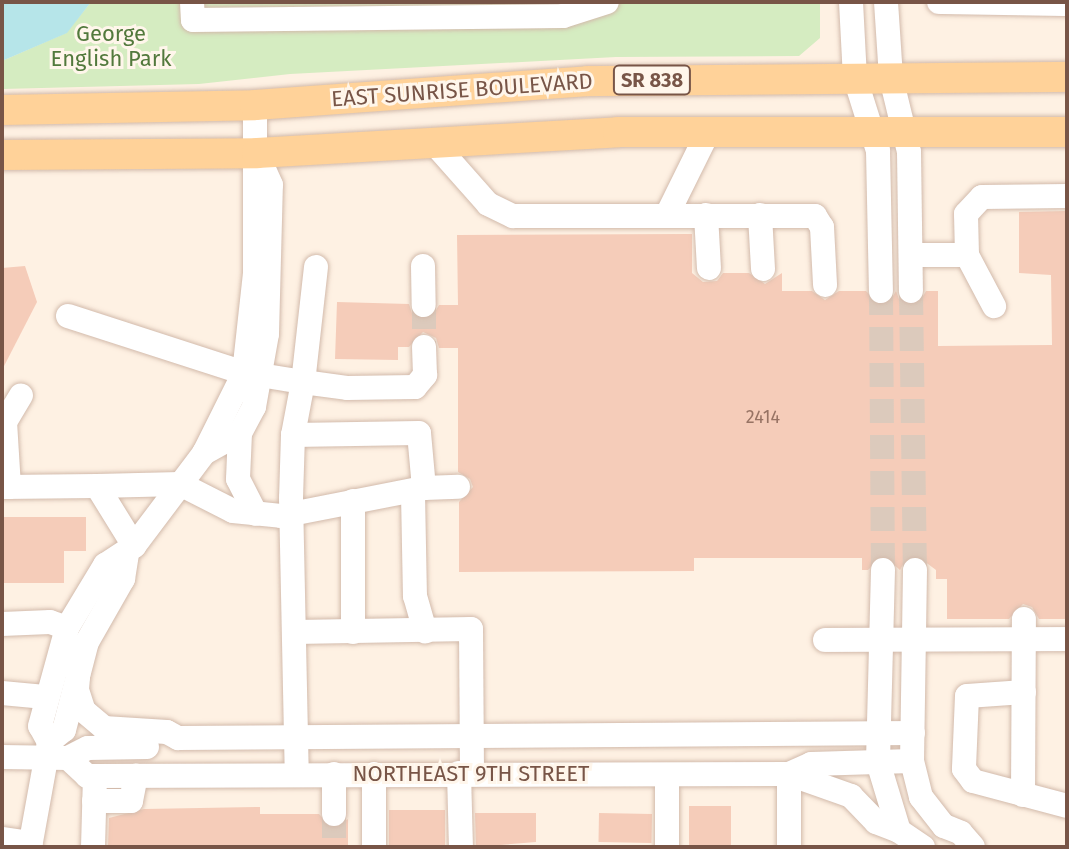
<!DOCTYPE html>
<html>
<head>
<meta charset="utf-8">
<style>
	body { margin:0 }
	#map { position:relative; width:1069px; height:849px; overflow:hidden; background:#fef1e3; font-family:"Fira Sans",sans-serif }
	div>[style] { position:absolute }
	.green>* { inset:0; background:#d5ecc1 }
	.water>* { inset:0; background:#b6e5e9 }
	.building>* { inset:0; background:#f5ccb9; transform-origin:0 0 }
	.minor-tunnel>* { height:24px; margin-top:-12px; transform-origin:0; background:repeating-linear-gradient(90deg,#dccabc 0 24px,transparent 0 36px) }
	.roads { filter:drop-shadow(0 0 2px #d2baab) drop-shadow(0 0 2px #d2baab) }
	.minor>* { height:24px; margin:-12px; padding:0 12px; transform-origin:12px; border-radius:12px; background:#fff }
	.major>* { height:30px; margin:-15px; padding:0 15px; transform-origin:15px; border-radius:15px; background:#ffd299 }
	span { translate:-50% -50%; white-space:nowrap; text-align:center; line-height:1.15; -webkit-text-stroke:6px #fff6eb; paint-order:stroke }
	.number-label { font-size:18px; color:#977364 }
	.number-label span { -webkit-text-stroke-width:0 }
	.shield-label span { padding:2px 6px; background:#fff6eb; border:2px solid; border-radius:6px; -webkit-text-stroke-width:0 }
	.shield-label { font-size:20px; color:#785547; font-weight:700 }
	.park-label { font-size:22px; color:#52793c }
	.street-label { font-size:22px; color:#785547 }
	.frame { position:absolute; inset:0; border:4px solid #785547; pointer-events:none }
</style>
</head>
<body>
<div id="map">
	<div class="green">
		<i style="clip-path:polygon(91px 2px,820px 2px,820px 38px,799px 56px,616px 57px,290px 74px,199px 84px,2px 89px,2px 61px,66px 33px)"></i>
	</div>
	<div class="water">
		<i style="clip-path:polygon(2px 2px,91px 2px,67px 33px,2px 61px)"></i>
	</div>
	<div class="building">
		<i style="clip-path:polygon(1067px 211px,1067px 619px,1039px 619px,1032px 607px,1023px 604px,1009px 619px,947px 619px,947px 579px,936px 579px,936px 570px,916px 555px,907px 557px,900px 570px,883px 555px,868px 570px,862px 570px,862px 558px,694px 558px,694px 571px,459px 572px,459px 502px,473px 487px,470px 479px,458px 472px,458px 348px,439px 348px,436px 338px,423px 332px,409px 347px,398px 347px,398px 360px,335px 359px,337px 302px,409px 304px,412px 313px,424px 320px,432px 317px,439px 305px,458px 305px,457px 235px,692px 234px,692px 273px,703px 282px,717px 281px,723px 273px,749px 273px,765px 284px,782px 273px,782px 291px,812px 291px,825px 300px,839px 291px,866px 291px,881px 306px,889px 303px,896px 291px,899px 299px,910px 306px,919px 303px,926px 291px,938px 291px,938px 346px,1052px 345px,1051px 275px,1019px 273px,1019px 212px)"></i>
		<i style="clip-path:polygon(25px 266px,37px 302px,2px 370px,2px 268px)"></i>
		<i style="clip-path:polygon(2px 517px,86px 517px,86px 551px,64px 551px,64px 583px,2px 583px)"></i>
		<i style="left:731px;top:806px;width:41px;height:42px;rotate:90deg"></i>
		<i style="clip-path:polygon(260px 807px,260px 814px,319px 814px,333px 829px,348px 819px,348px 847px,108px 847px,109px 818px,144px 809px)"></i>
		<i style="left:389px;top:810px;width:56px;height:37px"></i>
		<i style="clip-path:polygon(475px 813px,536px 813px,536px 842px,476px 847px)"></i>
		<i style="left:599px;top:813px;width:53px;height:29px;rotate:1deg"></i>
	</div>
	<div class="minor-tunnel">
		<i style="left:881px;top:291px;width:279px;rotate:89.6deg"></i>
		<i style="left:911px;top:291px;width:279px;rotate:89.2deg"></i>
		<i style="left:424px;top:305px;width:42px;rotate:90deg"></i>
		<i style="left:334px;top:814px;width:33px;rotate:90deg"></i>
	</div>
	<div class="roads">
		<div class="minor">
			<i style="left:192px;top:2px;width:18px;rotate:87deg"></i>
			<i style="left:193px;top:20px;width:370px;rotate:-0.6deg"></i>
			<i style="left:563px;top:16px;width:46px;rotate:-17.7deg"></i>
			<i style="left:851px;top:2px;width:76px;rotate:87deg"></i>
			<i style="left:855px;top:78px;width:77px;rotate:72.5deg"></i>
			<i style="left:878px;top:151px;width:140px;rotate:88.8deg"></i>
			<i style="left:886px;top:2px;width:76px;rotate:86.2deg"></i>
			<i style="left:891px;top:78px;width:76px;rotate:76.3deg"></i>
			<i style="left:909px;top:152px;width:139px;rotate:89.2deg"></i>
			<i style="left:939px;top:2px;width:128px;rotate:0.9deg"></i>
			<i style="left:434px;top:143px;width:81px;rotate:48.5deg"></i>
			<i style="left:488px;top:204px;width:28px;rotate:26deg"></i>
			<i style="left:513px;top:216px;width:302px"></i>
			<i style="left:815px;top:216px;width:13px;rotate:58deg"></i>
			<i style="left:822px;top:227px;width:58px;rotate:87deg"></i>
			<i style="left:667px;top:215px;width:90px;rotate:-63.7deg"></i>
			<i style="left:706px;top:215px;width:53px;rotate:86.8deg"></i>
			<i style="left:760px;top:215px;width:54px;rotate:86.8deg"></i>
			<i style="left:911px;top:255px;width:56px"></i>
			<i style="left:967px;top:255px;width:58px;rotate:62.1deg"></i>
			<i style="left:967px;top:255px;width:41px;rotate:-91.4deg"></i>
			<i style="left:966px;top:214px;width:23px;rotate:-47deg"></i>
			<i style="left:982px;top:197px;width:85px;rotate:-0.7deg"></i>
			<i style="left:423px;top:266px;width:39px;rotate:89deg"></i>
			<i style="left:316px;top:267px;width:116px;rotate:96.4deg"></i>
			<i style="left:303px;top:382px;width:44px;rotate:7.8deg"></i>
			<i style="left:347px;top:388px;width:68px;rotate:-0.8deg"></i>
			<i style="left:415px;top:387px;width:16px;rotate:-50deg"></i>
			<i style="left:425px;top:375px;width:28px;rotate:-92deg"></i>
			<i style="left:68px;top:316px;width:185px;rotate:17.9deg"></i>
			<i style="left:260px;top:375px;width:44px;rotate:9.2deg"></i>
			<i style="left:303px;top:382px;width:54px;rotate:100.7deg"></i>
			<i style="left:293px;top:435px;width:63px;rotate:91.8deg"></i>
			<i style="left:291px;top:498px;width:276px;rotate:88.8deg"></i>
			<i style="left:240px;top:433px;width:46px;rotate:92.5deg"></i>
			<i style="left:238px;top:479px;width:39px;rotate:63deg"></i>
			<i style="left:204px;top:453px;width:41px;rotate:-29.1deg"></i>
			<i style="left:240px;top:433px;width:30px;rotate:-62deg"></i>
			<i style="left:254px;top:407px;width:74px;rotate:-79.9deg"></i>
			<i style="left:267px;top:334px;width:149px;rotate:-88.5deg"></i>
			<i style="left:271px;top:185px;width:35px;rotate:-114deg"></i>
			<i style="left:2px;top:483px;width:8px;rotate:30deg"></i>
			<i style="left:9px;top:487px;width:65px;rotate:-93.5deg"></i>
			<i style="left:5px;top:422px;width:31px;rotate:-59deg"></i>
			<i style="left:97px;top:486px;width:83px;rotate:-1.4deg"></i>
			<i style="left:180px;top:484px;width:59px;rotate:27deg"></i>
			<i style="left:233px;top:511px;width:48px;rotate:5.9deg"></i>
			<i style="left:281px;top:516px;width:146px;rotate:-11.1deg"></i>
			<i style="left:424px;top:488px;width:55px;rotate:-95.2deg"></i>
			<i style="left:419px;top:433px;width:126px;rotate:179.1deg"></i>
			<i style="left:2px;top:487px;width:95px;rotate:-0.6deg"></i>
			<i style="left:97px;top:486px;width:70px;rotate:58.3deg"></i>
			<i style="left:424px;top:488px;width:34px;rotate:-2deg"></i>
			<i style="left:413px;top:494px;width:102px;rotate:88.9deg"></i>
			<i style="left:415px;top:596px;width:37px;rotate:74deg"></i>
			<i style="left:353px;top:501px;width:131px;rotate:90deg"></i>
			<i style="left:883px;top:570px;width:192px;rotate:91.5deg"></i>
			<i style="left:878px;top:762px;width:72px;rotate:73.1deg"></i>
			<i style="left:899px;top:831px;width:29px;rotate:34deg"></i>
			<i style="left:915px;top:570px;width:191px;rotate:90.9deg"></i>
			<i style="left:912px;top:761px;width:37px;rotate:76deg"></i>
			<i style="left:921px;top:797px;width:37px;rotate:52deg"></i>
			<i style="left:944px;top:826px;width:18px;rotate:22deg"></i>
			<i style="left:961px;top:833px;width:18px;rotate:49deg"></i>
			<i style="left:2px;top:624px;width:48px;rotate:-2.4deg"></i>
			<i style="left:50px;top:622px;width:18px;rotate:19deg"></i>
			<i style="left:295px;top:632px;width:176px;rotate:-1deg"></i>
			<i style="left:471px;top:629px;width:144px;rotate:89.6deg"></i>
			<i style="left:825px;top:640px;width:242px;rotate:-0.2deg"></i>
			<i style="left:79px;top:666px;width:24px;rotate:95deg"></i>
			<i style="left:77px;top:690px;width:22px;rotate:72deg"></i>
			<i style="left:84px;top:711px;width:26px;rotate:40deg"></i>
			<i style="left:104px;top:728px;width:63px;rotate:3.6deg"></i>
			<i style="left:167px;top:732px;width:13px;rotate:29deg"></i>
			<i style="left:178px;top:738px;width:735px;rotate:-0.39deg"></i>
			<i style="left:1024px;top:692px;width:57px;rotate:176deg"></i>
			<i style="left:967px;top:696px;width:73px;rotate:92.4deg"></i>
			<i style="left:964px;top:769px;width:15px;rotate:53deg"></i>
			<i style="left:973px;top:781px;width:97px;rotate:14.9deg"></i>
			<i style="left:2px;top:693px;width:43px;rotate:5.3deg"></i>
			<i style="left:49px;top:742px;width:19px;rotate:-39deg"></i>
			<i style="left:64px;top:730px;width:91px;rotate:-75.4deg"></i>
			<i style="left:87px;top:642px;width:73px;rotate:-60.3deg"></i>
			<i style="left:123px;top:579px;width:26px;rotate:-81deg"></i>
			<i style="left:2px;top:757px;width:66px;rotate:0.9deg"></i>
			<i style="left:68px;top:758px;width:22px;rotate:-27deg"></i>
			<i style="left:88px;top:748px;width:59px;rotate:-1deg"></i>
			<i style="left:68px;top:758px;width:26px;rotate:43deg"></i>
			<i style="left:87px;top:776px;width:8px"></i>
			<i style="left:95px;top:776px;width:694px;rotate:-0.17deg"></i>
			<i style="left:789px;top:774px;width:24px;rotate:-24deg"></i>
			<i style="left:811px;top:764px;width:101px;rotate:-1.7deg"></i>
			<i style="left:459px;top:773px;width:74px;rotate:88.5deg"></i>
			<i style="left:789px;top:774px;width:66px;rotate:19.5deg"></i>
			<i style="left:851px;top:796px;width:36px;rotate:46deg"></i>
			<i style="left:876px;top:822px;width:25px;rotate:21deg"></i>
			<i style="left:789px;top:774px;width:73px;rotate:90deg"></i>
			<i style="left:1023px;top:795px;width:176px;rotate:-89.7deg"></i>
			<i style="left:94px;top:801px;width:37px"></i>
			<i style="left:131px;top:801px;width:26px;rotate:-79deg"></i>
			<i style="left:334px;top:814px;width:40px;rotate:-90deg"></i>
			<i style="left:2px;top:839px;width:29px;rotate:8deg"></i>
			<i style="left:30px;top:847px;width:107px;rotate:-79.7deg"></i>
			<i style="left:49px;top:742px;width:18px;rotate:-119deg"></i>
			<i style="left:40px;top:726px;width:102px;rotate:-74.6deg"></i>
			<i style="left:67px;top:628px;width:74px;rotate:-58.9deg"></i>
			<i style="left:105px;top:565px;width:35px;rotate:-33deg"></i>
			<i style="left:134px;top:546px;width:116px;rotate:-53deg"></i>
			<i style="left:204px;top:453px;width:89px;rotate:-63.4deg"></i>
			<i style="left:244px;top:373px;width:101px;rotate:-83.7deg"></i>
			<i style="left:255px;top:273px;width:168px;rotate:-90deg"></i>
			<i style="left:93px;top:847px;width:71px;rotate:-88.4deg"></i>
			<i style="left:374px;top:847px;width:73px;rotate:-90deg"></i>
			<i style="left:667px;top:847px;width:72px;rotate:-90deg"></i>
		</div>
		<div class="major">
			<i style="left:2px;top:110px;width:253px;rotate:-1.1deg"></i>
			<i style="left:255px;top:105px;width:334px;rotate:-4.1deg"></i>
			<i style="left:588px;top:81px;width:479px;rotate:-0.5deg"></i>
			<i style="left:2px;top:155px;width:255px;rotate:-0.4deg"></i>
			<i style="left:257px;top:153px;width:362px;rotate:-3.3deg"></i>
			<i style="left:618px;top:132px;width:449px"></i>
		</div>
	</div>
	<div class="number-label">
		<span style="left:763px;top:417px">2414</span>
	</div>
	<div class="shield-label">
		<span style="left:652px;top:80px">SR 838</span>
	</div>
	<div class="park-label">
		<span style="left:111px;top:46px">George<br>English Park</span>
	</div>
	<div class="street-label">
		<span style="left:462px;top:90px;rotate:-4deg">EAST SUNRISE BOULEVARD</span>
		<span style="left:471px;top:774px">NORTHEAST 9TH STREET</span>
	</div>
	<div class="frame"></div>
</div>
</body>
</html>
